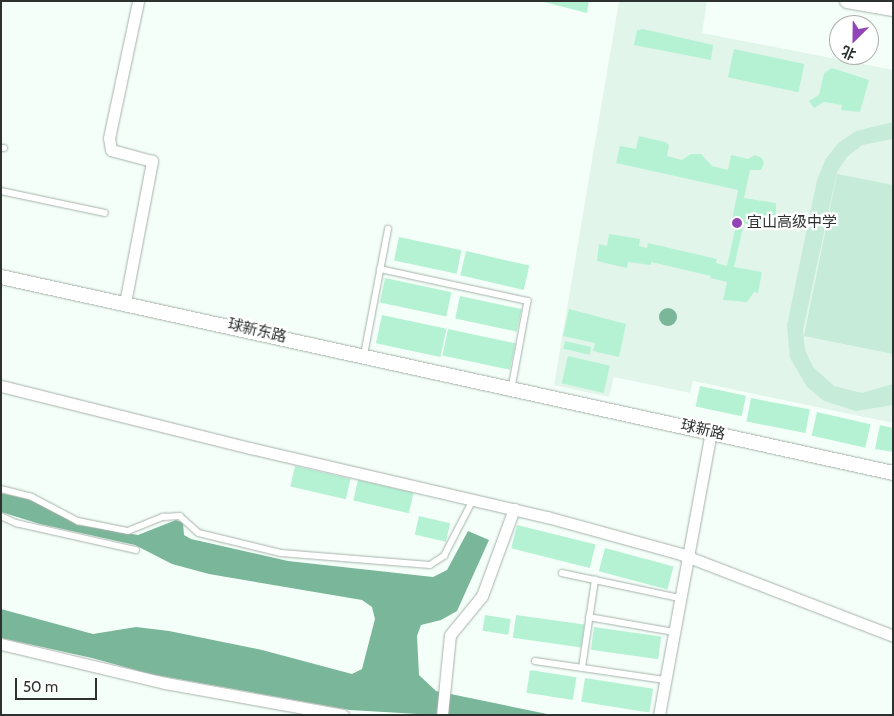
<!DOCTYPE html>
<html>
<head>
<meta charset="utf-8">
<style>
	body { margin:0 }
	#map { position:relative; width:894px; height:716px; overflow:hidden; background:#f4fff9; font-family:Cabin,"Noto Sans SC",sans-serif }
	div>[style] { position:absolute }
	.built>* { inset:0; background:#e2f5eb }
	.green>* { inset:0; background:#c6ebd8 }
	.water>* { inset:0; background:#7ab699 }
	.round { border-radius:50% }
	.building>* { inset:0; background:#b5f2d4; transform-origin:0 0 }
	.roads { filter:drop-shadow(0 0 1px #a7b1ac) drop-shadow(0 0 1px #a7b1ac) }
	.service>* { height:5.5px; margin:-2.75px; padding:0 2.75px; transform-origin:2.75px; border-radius:2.75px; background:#fff }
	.minor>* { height:11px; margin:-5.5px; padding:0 5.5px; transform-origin:5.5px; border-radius:5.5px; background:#fff }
	.tertiary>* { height:14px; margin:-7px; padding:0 7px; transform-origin:7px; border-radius:7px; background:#fff }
	.dots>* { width:14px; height:14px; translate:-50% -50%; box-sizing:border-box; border:2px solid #fff; border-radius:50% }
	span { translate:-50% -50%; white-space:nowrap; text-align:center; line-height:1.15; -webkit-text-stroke:4.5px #fff; paint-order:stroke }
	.poi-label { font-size:15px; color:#2d312f }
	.left { translate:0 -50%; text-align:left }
	.street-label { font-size:15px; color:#2d312f }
	.frame { position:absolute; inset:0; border:2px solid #2d312f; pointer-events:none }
	.north { position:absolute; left:829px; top:15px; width:50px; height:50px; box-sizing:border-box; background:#fff; border:1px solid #abadac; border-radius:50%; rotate:203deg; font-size:14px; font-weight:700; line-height:20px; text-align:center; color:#2d312f }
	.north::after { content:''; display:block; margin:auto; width:18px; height:22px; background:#9145b6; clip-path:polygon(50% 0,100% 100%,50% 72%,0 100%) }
	.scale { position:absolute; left:15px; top:678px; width:82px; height:22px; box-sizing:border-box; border:2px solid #2d312f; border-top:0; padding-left:6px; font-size:15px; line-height:18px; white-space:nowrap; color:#2d312f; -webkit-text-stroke:4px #fff; paint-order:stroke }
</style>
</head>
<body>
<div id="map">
	<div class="built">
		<i style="clip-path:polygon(619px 1px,707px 1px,702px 33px,893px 70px,893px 423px,693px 381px,690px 393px,614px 377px,609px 397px,554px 385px)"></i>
	</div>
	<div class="green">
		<i style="clip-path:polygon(893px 122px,893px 139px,862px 145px,847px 157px,837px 172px,803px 330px,805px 350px,813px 367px,834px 386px,862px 393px,893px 384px,893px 405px,856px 411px,824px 401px,807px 387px,790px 358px,787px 325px,817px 180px,825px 160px,838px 143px,856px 131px)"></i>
		<i style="clip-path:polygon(837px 174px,893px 185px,893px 354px,804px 336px)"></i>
	</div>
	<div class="water">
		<i class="round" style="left:659px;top:308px;width:18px;height:18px"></i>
		<i style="clip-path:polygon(1px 493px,39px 502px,77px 525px,138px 535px,176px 520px,183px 523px,184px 535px,191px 539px,288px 561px,433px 577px,447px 570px,468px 531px,489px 540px,457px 611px,441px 620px,421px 625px,417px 636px,419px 675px,436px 691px,552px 715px,435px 715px,350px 710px,150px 674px,92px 658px,1px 638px,1px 609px,93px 634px,136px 627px,169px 631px,262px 650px,352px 674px,362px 669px,375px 619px,372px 607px,362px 600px,209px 574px,172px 564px,135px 545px,40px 524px,1px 512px)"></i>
	</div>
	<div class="building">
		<i style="clip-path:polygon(540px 1px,589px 1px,587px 13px)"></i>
		<i style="clip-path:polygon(643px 29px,713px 45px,711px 60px,634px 45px,637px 30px)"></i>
		<i style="left:734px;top:49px;width:72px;height:29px;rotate:12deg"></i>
		<i style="clip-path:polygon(832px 68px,869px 80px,860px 112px,841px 110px,842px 105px,824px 102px,814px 108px,809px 101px,819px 95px,824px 73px)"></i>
		<i style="clip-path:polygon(639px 136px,665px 142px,669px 145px,667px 156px,682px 160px,691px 154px,701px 154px,712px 166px,728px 170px,731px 155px,748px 159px,755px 155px,762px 158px,764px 164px,761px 170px,750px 170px,744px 198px,776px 203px,776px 218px,783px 219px,780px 228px,762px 224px,758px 229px,744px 223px,734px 267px,762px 272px,758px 293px,754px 292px,747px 302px,723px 300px,727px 282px,710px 278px,711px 276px,651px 262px,651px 265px,628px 262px,627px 268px,597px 261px,599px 244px,607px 246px,609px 234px,640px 239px,639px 246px,647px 248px,648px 243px,717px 259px,716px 263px,727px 266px,737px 221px,732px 220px,738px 190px,616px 163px,620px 146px,636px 149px)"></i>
		<i style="left:399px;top:237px;width:64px;height:24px;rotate:12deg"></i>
		<i style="left:466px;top:251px;width:65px;height:25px;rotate:13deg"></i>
		<i style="left:385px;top:278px;width:68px;height:25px;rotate:12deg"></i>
		<i style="left:460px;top:296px;width:63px;height:23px;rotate:12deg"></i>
		<i style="clip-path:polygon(569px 309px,626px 324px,619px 357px,593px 351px,595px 343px,563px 336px)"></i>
		<i style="left:382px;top:315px;width:66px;height:29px;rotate:12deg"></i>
		<i style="left:448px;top:329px;width:69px;height:27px;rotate:12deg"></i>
		<i style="left:565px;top:341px;width:27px;height:8px;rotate:13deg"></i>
		<i style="left:568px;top:356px;width:43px;height:28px;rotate:13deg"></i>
		<i style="left:700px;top:386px;width:47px;height:21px;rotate:12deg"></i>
		<i style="left:751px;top:398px;width:60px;height:24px;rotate:11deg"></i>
		<i style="left:817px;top:412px;width:55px;height:24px;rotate:13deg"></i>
		<i style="clip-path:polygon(880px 425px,893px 428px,893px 452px,875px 449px)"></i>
		<i style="left:295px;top:466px;width:57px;height:21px;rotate:13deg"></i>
		<i style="left:358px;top:480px;width:57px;height:21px;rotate:13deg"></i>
		<i style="left:419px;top:516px;width:32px;height:19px;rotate:13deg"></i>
		<i style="left:517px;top:525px;width:81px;height:24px;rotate:14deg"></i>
		<i style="left:605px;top:548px;width:71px;height:24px;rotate:15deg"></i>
		<i style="left:485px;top:615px;width:26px;height:16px;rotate:9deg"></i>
		<i style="left:516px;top:615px;width:69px;height:23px;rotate:8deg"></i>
		<i style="left:594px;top:627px;width:68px;height:23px;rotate:8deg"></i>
		<i style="left:530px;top:670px;width:47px;height:23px;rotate:9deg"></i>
		<i style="left:585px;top:678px;width:69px;height:24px;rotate:9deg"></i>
	</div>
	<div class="roads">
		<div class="service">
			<i style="left:1px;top:148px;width:3px"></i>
			<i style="left:1px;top:191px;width:106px;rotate:11.9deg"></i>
			<i style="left:380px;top:269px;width:151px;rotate:12.2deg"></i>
			<i style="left:528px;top:301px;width:88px;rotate:100.4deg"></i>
			<i style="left:364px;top:355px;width:128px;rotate:-79.2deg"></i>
			<i style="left:1px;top:489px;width:32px;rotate:14deg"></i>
			<i style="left:32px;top:497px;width:52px;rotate:27.6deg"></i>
			<i style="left:78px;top:521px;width:51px;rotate:11.3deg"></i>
			<i style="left:128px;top:531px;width:38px;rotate:-22deg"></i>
			<i style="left:163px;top:517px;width:17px;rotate:-3deg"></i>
			<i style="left:180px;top:516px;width:25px;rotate:42deg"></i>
			<i style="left:199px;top:533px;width:84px;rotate:13.7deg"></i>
			<i style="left:281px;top:553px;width:149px;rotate:4.6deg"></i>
			<i style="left:430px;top:565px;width:17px;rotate:-33deg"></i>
			<i style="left:444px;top:556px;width:63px;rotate:-62.6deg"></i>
			<i style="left:1px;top:516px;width:17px;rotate:25deg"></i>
			<i style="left:16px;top:523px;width:123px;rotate:12.7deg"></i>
			<i style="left:562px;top:573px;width:121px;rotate:12deg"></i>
			<i style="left:589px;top:617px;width:86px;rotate:10deg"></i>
			<i style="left:535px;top:661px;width:131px;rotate:8.3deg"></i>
			<i style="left:582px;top:668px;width:89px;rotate:-81.6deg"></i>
		</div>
		<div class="minor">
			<i style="left:125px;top:303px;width:145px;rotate:-79.2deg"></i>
			<i style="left:152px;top:161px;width:42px;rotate:-165deg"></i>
			<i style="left:111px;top:150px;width:12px;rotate:-99deg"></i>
			<i style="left:109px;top:138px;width:140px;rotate:-78deg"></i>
			<i style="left:1px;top:386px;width:257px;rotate:14deg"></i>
			<i style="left:250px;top:448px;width:305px;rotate:13.1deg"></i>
			<i style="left:547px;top:517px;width:139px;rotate:15.4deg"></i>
			<i style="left:681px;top:554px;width:227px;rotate:21.1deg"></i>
			<i style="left:1px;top:644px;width:169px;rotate:13.4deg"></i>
			<i style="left:165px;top:683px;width:181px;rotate:10.2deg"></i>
			<i style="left:442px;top:715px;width:80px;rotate:-84.3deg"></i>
			<i style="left:450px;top:635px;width:50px;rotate:-50.6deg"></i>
			<i style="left:482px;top:596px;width:93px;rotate:-69.8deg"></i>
			<i style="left:659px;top:715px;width:288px;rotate:-79.6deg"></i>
		</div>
		<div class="tertiary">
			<i style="left:847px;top:1px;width:47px;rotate:9.9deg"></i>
			<i style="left:1px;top:277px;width:913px;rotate:12.39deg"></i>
		</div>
	</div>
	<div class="dots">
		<i style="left:737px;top:223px;background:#9145b6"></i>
	</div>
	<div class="poi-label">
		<span class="left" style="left:747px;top:223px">宜山高级中学</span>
	</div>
	<div class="street-label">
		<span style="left:257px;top:331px;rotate:13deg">球新东路</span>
		<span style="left:703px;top:430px;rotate:13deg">球新路</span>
	</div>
	<div class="frame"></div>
	<div class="north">北</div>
	<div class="scale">50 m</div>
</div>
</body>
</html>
